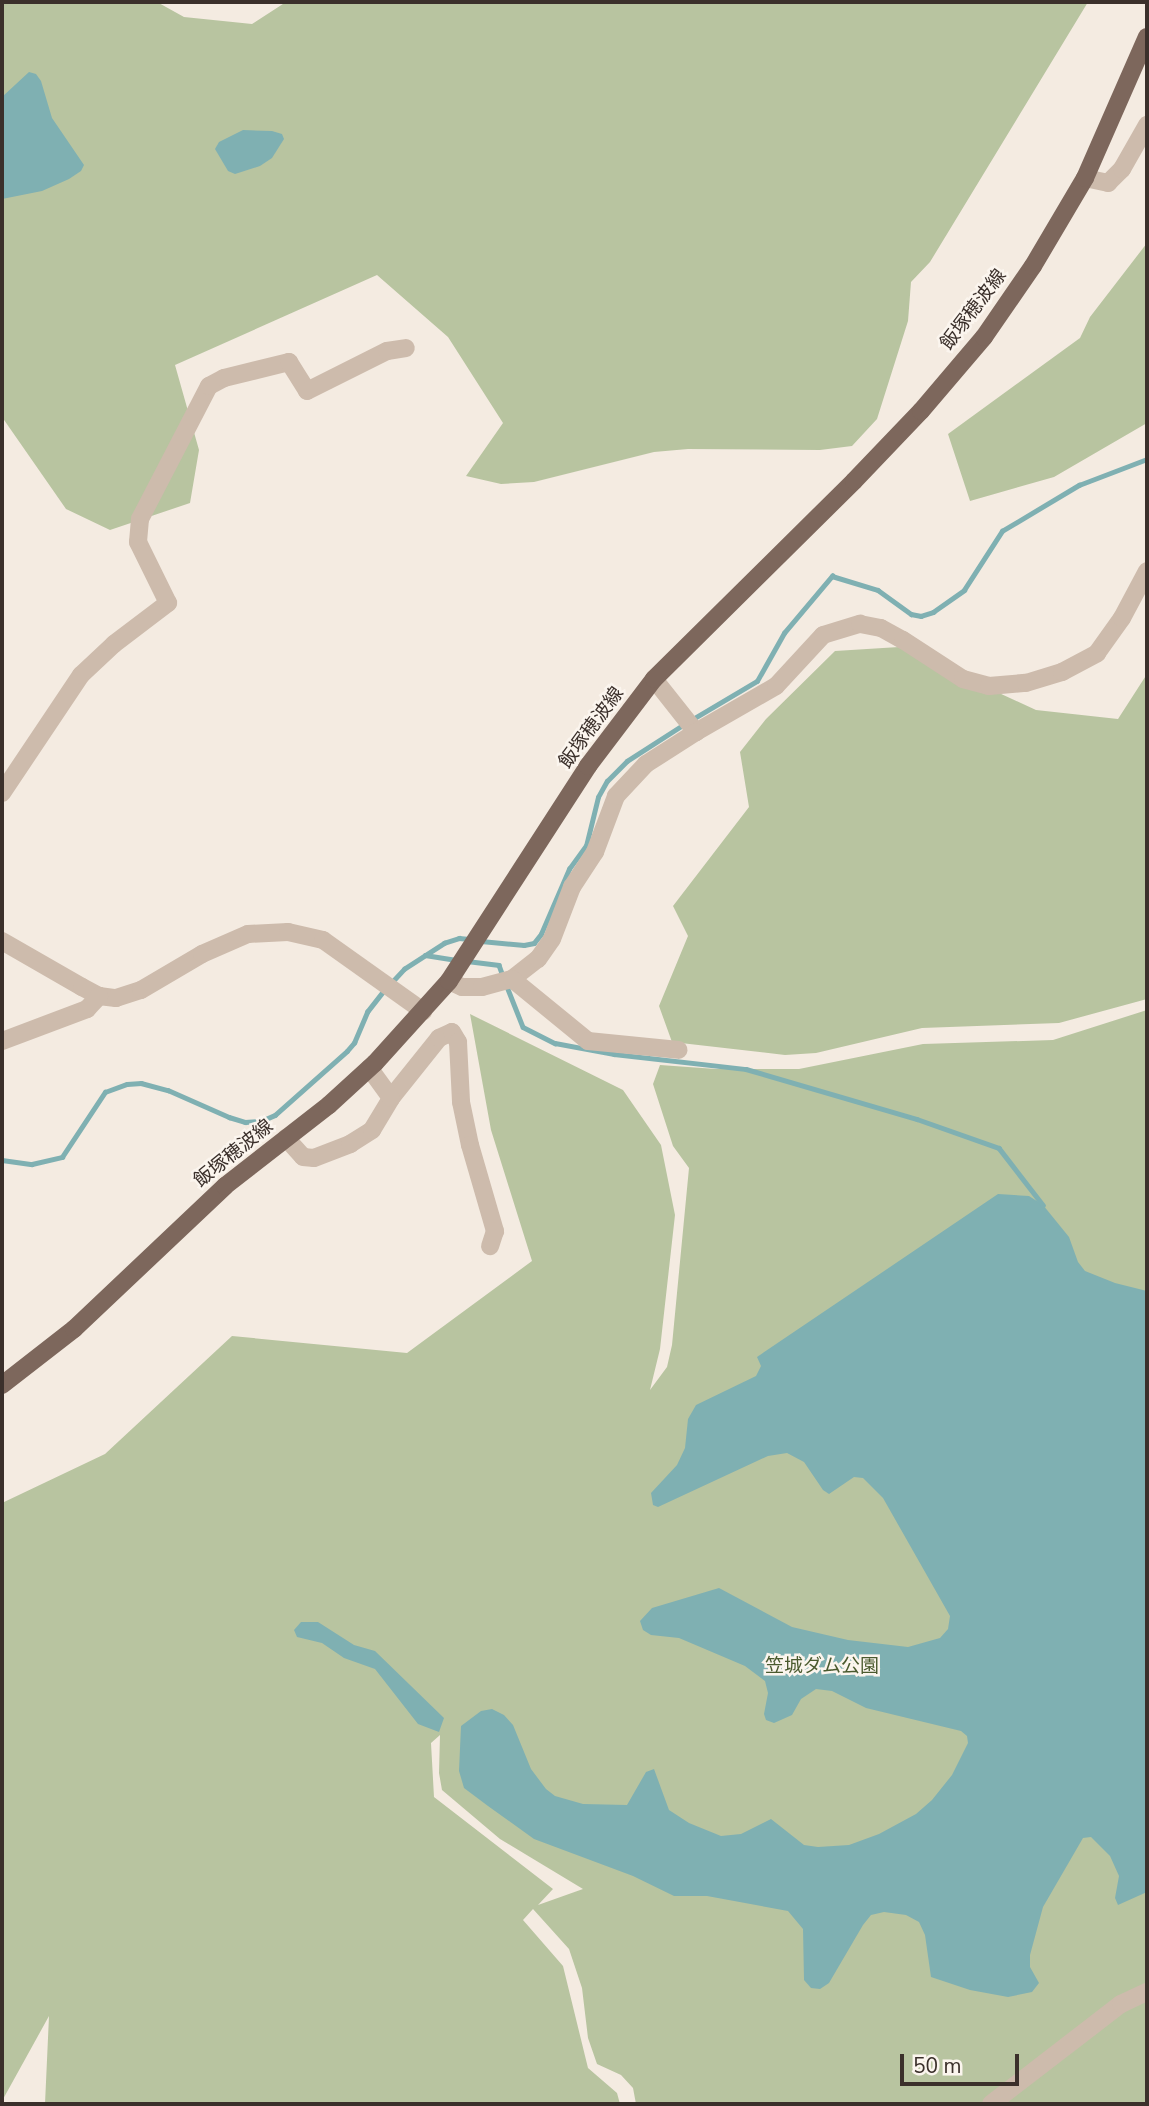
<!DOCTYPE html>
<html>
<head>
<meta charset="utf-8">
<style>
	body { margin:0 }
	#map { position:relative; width:1149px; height:2106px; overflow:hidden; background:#f4ebe1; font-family:"Nunito Sans","Noto Sans JP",sans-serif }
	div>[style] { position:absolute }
	.green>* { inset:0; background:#b8c4a0 }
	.water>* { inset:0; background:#7fb0b2 }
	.stream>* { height:4.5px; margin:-2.25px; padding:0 2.25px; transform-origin:2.25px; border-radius:2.25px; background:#7fb0b2 }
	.minor>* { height:18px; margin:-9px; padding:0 9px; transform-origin:9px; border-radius:9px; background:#cdbbac }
	.major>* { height:18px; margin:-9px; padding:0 9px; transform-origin:9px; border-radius:9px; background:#7d675c }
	span { translate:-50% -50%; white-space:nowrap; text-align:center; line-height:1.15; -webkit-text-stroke:5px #fbf5ee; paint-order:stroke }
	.street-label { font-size:19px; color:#3b302b }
	.park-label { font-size:19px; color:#4a5a2e }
	.frame { position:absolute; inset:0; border:4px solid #3b302b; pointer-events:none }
	.scale { position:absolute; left:900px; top:2054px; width:119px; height:32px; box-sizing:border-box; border:4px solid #3b302b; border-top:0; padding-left:9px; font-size:21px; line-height:24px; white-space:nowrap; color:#3b302b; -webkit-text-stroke:5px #fbf5ee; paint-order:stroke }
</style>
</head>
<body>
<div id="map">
	<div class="green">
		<i style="clip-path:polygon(2px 2px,157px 2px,184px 17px,252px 24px,286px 2px,1088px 2px,930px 262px,911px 282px,908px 321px,877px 419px,852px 446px,820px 450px,688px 449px,654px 452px,534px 482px,501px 484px,466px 476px,503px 423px,448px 337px,377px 275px,175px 365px,199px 450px,190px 503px,110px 530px,66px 509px,2px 417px)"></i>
		<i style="clip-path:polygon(1147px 243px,1147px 423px,1054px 477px,970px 501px,948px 434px,1080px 338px,1090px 317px)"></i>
		<i style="clip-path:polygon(899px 647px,1036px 710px,1118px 719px,1147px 674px,1147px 999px,1059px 1023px,922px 1028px,816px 1053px,785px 1055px,672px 1042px,659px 1006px,688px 936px,673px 906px,749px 807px,740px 752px,766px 719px,835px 651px)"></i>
		<i style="clip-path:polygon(evenodd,1147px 1010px,1147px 2104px,636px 2104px,633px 2088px,621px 2075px,597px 2064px,588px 2038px,582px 1988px,569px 1949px,533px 1909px,523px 1920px,563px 1966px,588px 2068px,617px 2093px,620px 2104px,45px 2104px,49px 2016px,2px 2101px,2px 1503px,105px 1454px,232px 1336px,407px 1353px,532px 1261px,491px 1130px,470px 1014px,623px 1090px,661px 1145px,675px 1215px,660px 1349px,650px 1390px,667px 1367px,672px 1345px,689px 1168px,673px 1146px,653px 1084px,660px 1065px,716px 1069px,799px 1069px,923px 1044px,1053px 1040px,1147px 1010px,440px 1735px,439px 1773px,442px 1790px,500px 1839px,583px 1889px,538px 1905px,553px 1889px,434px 1797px,431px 1743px,440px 1735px)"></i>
	</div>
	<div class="water">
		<i style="clip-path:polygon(29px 72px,36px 74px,41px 81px,52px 118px,84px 165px,81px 171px,69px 179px,42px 191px,2px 199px,2px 97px)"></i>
		<i style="clip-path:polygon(243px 130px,272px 131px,282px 134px,284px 139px,272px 158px,260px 166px,235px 174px,228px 171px,215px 149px,219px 142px)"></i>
		<i style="clip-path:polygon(998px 1194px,1029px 1196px,1043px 1205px,1069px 1237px,1078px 1262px,1085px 1271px,1115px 1283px,1147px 1291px,1147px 1892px,1118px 1905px,1115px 1898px,1119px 1876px,1110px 1856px,1091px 1837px,1083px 1838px,1043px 1907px,1030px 1955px,1030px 1967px,1039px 1983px,1032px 1992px,1008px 1997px,970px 1990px,931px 1977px,925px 1935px,919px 1922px,906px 1915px,884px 1912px,871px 1915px,863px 1925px,829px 1983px,820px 1989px,811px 1988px,804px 1980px,803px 1929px,788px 1911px,707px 1896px,674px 1896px,633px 1876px,534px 1839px,488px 1806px,464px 1788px,459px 1771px,461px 1726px,481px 1711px,492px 1709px,504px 1715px,513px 1725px,531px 1769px,546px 1789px,555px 1796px,583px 1804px,627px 1805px,646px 1772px,654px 1769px,669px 1810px,689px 1823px,721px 1836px,741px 1834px,771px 1819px,804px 1845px,818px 1847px,849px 1845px,879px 1834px,916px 1814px,932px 1800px,952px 1775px,968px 1743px,967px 1736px,961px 1731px,866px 1708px,832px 1691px,816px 1689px,801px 1699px,792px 1715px,774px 1723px,766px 1720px,764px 1714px,768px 1693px,765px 1681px,745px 1666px,679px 1638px,651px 1635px,643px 1630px,640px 1621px,652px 1608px,719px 1588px,792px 1627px,848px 1640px,908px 1647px,940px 1638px,948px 1629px,950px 1616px,883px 1498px,863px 1478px,854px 1477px,829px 1494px,823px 1490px,804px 1462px,787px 1453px,768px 1456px,658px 1507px,653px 1505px,651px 1493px,677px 1465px,685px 1448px,688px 1419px,696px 1405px,756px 1376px,761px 1366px,757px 1357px)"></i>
		<i style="clip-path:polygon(301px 1622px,318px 1622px,354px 1645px,375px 1651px,444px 1718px,439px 1732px,418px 1724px,375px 1669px,344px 1658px,322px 1643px,297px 1637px,294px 1630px)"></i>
	</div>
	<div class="stream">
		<i style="left:693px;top:719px;width:74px;rotate:-30.7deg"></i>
		<i style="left:757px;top:681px;width:55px;rotate:-60.6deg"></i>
		<i style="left:784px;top:633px;width:75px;rotate:-49.9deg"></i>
		<i style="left:832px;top:576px;width:48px;rotate:16.9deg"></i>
		<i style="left:878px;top:590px;width:41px;rotate:36deg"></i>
		<i style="left:911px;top:614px;width:10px;rotate:11deg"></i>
		<i style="left:921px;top:616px;width:13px;rotate:-18deg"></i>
		<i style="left:933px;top:612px;width:38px;rotate:-35deg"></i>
		<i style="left:964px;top:590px;width:70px;rotate:-57.2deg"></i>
		<i style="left:1002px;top:531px;width:90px;rotate:-30.9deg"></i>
		<i style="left:1079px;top:485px;width:73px;rotate:-20.9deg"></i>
		<i style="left:481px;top:941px;width:43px;rotate:5.3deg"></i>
		<i style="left:524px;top:945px;width:10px;rotate:-11deg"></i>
		<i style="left:534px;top:943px;width:11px;rotate:-52deg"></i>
		<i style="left:541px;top:934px;width:71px;rotate:-66.7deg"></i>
		<i style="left:569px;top:869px;width:29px;rotate:-54deg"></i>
		<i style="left:586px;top:846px;width:50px;rotate:-76.2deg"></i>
		<i style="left:598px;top:797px;width:18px;rotate:-61deg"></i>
		<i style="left:607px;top:781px;width:28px;rotate:-45deg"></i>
		<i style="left:627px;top:761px;width:70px;rotate:-32.8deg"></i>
		<i style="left:425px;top:955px;width:33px;rotate:9deg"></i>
		<i style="left:467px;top:961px;width:32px;rotate:7deg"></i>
		<i style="left:499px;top:965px;width:12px;rotate:70deg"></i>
		<i style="left:391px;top:983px;width:19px;rotate:-47deg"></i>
		<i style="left:404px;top:969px;width:48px;rotate:-33deg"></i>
		<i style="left:444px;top:943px;width:16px;rotate:-18deg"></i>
		<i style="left:459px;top:938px;width:10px;rotate:6deg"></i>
		<i style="left:506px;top:984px;width:46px;rotate:68.4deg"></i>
		<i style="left:523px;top:1027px;width:36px;rotate:27deg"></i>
		<i style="left:555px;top:1043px;width:60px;rotate:10.6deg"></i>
		<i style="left:614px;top:1054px;width:133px;rotate:6.5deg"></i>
		<i style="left:746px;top:1069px;width:178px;rotate:16.3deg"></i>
		<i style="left:917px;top:1119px;width:87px;rotate:19.5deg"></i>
		<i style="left:999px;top:1148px;width:72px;rotate:52.3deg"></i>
		<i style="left:2px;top:1160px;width:30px;rotate:8deg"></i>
		<i style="left:32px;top:1164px;width:31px;rotate:-13deg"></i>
		<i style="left:62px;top:1157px;width:78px;rotate:-56.5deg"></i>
		<i style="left:105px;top:1092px;width:23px;rotate:-20deg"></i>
		<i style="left:127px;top:1084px;width:14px;rotate:-4deg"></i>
		<i style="left:141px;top:1083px;width:28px;rotate:15deg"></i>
		<i style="left:168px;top:1090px;width:67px;rotate:23.9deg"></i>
		<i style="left:229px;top:1117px;width:17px;rotate:17deg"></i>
		<i style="left:245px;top:1122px;width:16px;rotate:-4deg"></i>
		<i style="left:261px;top:1121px;width:15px;rotate:-23deg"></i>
		<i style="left:275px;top:1115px;width:96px;rotate:-41.6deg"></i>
		<i style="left:347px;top:1051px;width:11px;rotate:-49deg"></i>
		<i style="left:354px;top:1043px;width:34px;rotate:-67deg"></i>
		<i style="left:367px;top:1012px;width:29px;rotate:-52deg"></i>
	</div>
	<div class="minor">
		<i style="left:1085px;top:178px;width:24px;rotate:12deg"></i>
		<i style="left:1108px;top:183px;width:20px;rotate:-45deg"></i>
		<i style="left:1122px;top:169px;width:51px;rotate:-60.4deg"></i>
		<i style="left:654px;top:679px;width:68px;rotate:51.6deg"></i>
		<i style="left:696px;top:732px;width:92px;rotate:-29.9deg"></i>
		<i style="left:776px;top:686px;width:69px;rotate:-47.3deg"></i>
		<i style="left:823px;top:635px;width:39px;rotate:-17deg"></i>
		<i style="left:860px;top:624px;width:21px;rotate:11deg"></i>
		<i style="left:881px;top:628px;width:25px;rotate:29deg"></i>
		<i style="left:903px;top:640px;width:72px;rotate:33deg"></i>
		<i style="left:963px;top:679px;width:27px;rotate:15deg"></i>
		<i style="left:989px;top:686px;width:37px;rotate:-5deg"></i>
		<i style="left:1026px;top:683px;width:38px;rotate:-17deg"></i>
		<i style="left:1062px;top:672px;width:40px;rotate:-28deg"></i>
		<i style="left:1097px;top:653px;width:43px;rotate:-54.5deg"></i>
		<i style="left:1122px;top:618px;width:53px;rotate:-62deg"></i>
		<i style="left:2px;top:793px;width:142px;rotate:-56.2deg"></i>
		<i style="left:81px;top:675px;width:45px;rotate:-43.2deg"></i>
		<i style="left:114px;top:644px;width:68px;rotate:-37.2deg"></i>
		<i style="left:168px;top:603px;width:68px;rotate:-116.2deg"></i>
		<i style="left:138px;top:542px;width:23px;rotate:-85deg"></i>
		<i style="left:140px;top:519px;width:150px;rotate:-62.6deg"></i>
		<i style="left:209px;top:386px;width:17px;rotate:-28deg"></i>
		<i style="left:224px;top:378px;width:67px;rotate:-13.8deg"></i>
		<i style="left:289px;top:362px;width:34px;rotate:58deg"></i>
		<i style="left:307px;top:391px;width:89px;rotate:-26.6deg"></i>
		<i style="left:387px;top:351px;width:19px;rotate:-9deg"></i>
		<i style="left:2px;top:941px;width:92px;rotate:29.9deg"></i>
		<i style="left:82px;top:987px;width:19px;rotate:28deg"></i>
		<i style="left:99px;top:996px;width:17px;rotate:7deg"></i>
		<i style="left:116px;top:998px;width:26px;rotate:-18deg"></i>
		<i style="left:141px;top:990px;width:71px;rotate:-30.5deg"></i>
		<i style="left:202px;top:954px;width:50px;rotate:-23.5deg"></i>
		<i style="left:248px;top:934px;width:40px;rotate:-2.9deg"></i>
		<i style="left:288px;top:932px;width:36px;rotate:13deg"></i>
		<i style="left:323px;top:940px;width:123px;rotate:35.4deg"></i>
		<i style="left:512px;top:979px;width:33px;rotate:-38deg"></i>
		<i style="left:538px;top:959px;width:24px;rotate:-55deg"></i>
		<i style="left:552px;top:939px;width:56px;rotate:-69deg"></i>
		<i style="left:572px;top:887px;width:42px;rotate:-56.7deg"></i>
		<i style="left:595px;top:852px;width:60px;rotate:-69.4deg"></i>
		<i style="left:616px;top:796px;width:44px;rotate:-46.8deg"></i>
		<i style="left:646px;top:764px;width:59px;rotate:-32.6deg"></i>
		<i style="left:449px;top:981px;width:14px;rotate:25deg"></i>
		<i style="left:462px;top:987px;width:20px"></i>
		<i style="left:482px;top:987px;width:31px;rotate:-15deg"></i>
		<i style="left:512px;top:979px;width:98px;rotate:39.2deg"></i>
		<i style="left:588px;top:1041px;width:91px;rotate:5.6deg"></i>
		<i style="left:2px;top:1041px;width:91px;rotate:-20.6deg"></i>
		<i style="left:87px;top:1009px;width:18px;rotate:-47deg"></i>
		<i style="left:391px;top:1098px;width:77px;rotate:-51.3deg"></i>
		<i style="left:439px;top:1038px;width:14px;rotate:-25deg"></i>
		<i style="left:452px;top:1032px;width:12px;rotate:59deg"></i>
		<i style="left:458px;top:1042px;width:60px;rotate:87.1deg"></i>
		<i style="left:461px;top:1102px;width:44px;rotate:78.2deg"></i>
		<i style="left:470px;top:1145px;width:90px;rotate:73.8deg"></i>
		<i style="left:495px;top:1231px;width:16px;rotate:108deg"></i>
		<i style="left:286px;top:1138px;width:25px;rotate:48deg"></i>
		<i style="left:303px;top:1157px;width:11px;rotate:5deg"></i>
		<i style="left:314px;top:1158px;width:39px;rotate:-21deg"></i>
		<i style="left:350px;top:1144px;width:26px;rotate:-32deg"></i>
		<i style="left:372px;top:1130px;width:37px;rotate:-59deg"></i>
		<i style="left:391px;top:1098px;width:37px;rotate:-126deg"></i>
		<i style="left:991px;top:2104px;width:164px;rotate:-37.6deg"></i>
		<i style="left:1121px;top:2004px;width:29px;rotate:-25deg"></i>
	</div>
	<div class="major">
		<i style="left:2px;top:1385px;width:91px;rotate:-37.9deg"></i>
		<i style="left:74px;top:1329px;width:208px;rotate:-43.4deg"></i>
		<i style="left:225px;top:1186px;width:132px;rotate:-37.9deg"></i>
		<i style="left:329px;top:1105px;width:62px;rotate:-42.4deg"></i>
		<i style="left:375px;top:1063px;width:110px;rotate:-47.9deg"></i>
		<i style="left:449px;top:981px;width:256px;rotate:-57.1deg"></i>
		<i style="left:588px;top:766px;width:109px;rotate:-52.8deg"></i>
		<i style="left:654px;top:679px;width:281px;rotate:-44.7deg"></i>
		<i style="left:854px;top:481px;width:97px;rotate:-46.3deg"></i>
		<i style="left:921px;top:411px;width:97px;rotate:-49.6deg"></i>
		<i style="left:984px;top:337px;width:86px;rotate:-55.4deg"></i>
		<i style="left:1033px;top:266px;width:102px;rotate:-59.4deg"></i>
		<i style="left:1085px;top:178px;width:154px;rotate:-66.3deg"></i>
	</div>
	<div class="street-label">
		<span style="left:974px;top:310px;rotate:-53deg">飯塚穂波線</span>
		<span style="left:592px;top:728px;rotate:-54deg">飯塚穂波線</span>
		<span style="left:234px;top:1154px;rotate:-39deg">飯塚穂波線</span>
	</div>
	<div class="park-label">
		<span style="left:822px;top:1667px">笠城ダム公園</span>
	</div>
	<div class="frame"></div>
	<div class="scale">50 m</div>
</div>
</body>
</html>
